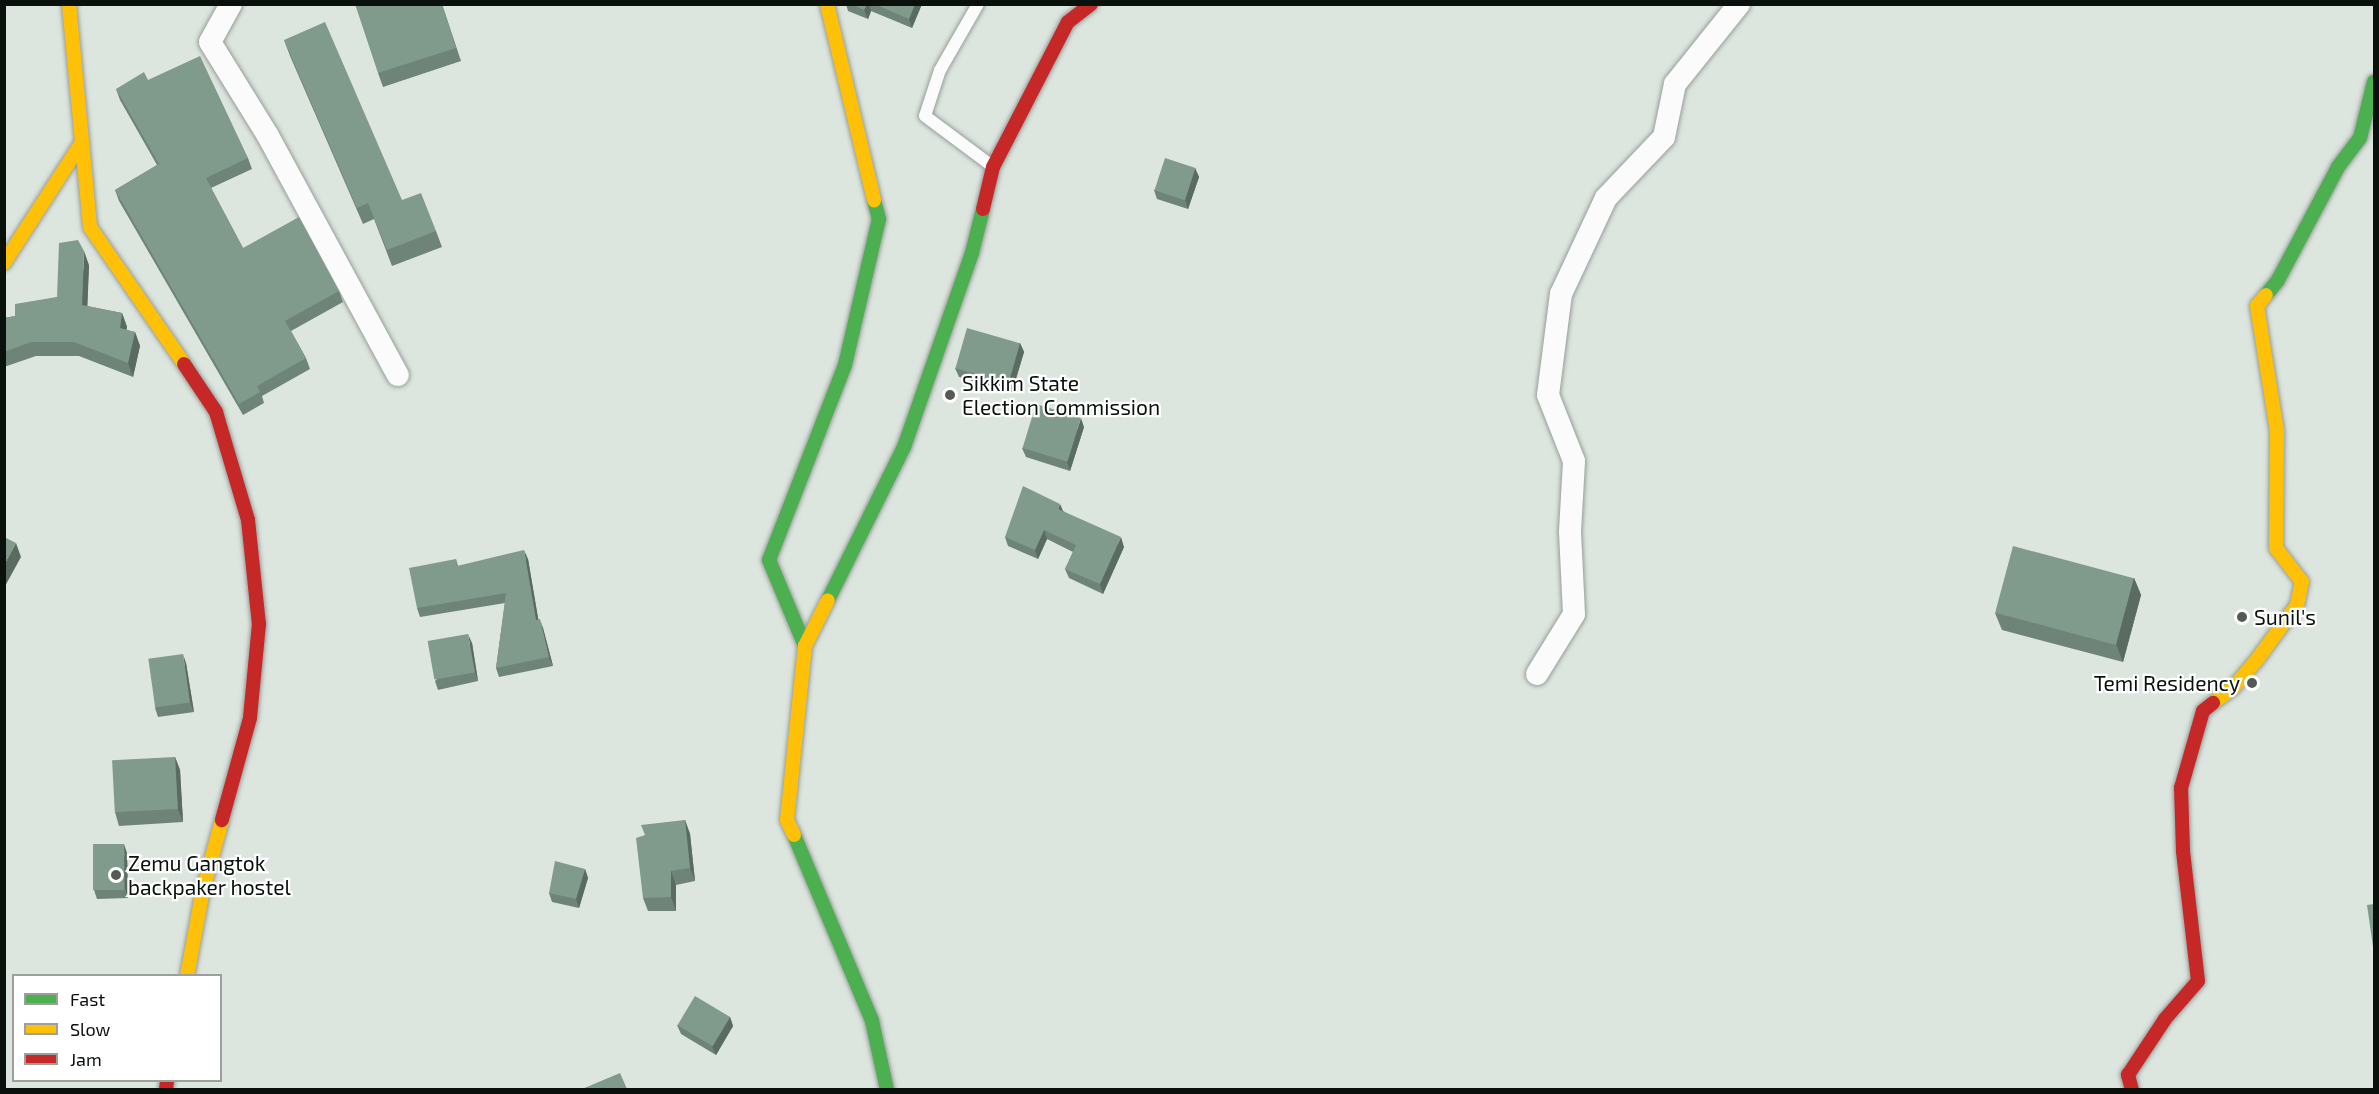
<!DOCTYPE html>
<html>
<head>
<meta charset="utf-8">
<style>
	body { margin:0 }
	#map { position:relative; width:2379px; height:1094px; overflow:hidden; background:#dce6df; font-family:"Exo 2",sans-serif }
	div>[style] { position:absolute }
	.roads { filter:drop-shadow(0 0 2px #989e9a) drop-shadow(0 0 2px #989e9a) }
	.lane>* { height:12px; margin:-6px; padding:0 6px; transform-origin:6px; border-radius:6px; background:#fafbfa }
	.street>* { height:22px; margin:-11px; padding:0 11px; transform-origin:11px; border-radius:11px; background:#fafbfa }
	.fast>* { height:14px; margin:-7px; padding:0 7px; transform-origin:7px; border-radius:7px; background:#4caf50 }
	.slow>* { height:14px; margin:-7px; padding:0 7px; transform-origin:7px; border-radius:7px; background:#ffc107 }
	.jam>* { height:14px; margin:-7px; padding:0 7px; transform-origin:7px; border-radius:7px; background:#c62828 }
	.wall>* { inset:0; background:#6e8478 }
	.shaded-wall>* { inset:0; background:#5a6c62 }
	.building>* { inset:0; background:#809a8c; transform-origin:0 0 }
	.dots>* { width:16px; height:16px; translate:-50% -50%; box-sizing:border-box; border:3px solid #fff; border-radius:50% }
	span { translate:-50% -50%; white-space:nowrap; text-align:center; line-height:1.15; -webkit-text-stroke:4.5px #fff; paint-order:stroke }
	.poi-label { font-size:21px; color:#0a100c }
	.left { translate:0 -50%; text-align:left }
	.right { translate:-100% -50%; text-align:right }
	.frame { position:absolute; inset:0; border:6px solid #0a100c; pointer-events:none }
	.legend { position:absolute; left:12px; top:974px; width:210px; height:108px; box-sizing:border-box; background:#fff; border:2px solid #9d9f9e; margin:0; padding:8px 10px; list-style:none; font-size:18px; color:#0a100c }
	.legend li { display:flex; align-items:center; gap:12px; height:30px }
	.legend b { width:30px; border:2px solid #9d9f9e }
</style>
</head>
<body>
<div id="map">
	<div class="roads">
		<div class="lane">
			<i style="left:978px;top:4px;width:76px;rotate:119.9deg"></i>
			<i style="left:940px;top:70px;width:48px;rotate:108.1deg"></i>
			<i style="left:925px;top:116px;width:84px;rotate:36.7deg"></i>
		</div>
		<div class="street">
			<i style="left:231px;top:4px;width:43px;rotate:118.9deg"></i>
			<i style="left:210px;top:42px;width:110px;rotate:58.3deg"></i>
			<i style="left:268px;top:136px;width:272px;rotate:61.5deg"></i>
			<i style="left:1537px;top:674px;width:70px;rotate:-58.3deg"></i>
			<i style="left:1574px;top:614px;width:83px;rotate:-92.8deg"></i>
			<i style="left:1570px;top:531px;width:70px;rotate:-86.7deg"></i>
			<i style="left:1574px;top:461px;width:71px;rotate:-111.5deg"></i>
			<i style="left:1548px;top:395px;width:102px;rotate:-82.7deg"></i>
			<i style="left:1561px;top:294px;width:106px;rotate:-64.9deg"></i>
			<i style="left:1606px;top:198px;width:84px;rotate:-46.4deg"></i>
			<i style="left:1664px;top:137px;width:54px;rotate:-78.3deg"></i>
			<i style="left:1675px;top:84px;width:102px;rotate:-51.3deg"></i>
		</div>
		<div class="fast">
			<i style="left:2266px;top:295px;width:19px;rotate:-51deg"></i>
			<i style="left:2278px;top:280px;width:128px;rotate:-62deg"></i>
			<i style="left:2338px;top:167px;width:36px;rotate:-53deg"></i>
			<i style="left:2360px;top:138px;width:58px;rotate:-76deg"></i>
			<i style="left:828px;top:600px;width:171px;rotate:-63.6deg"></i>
			<i style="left:904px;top:447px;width:206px;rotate:-70.7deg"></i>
			<i style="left:972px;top:253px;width:45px;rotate:-76deg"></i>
			<i style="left:805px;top:646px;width:93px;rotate:-112.7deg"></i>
			<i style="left:769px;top:560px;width:209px;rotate:-68.7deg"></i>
			<i style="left:845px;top:365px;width:150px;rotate:-76.9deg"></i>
			<i style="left:879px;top:219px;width:20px;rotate:-105deg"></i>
			<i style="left:794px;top:835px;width:202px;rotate:67.2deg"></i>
			<i style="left:872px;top:1021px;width:71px;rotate:77.7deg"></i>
		</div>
		<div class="slow">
			<i style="left:69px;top:4px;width:224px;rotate:84.6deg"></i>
			<i style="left:90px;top:227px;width:166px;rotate:55.5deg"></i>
			<i style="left:827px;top:4px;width:202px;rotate:76.5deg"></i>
			<i style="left:4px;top:263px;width:140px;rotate:-57.2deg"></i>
			<i style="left:2213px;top:703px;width:25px;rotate:-37deg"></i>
			<i style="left:2233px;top:688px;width:35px;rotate:-50deg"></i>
			<i style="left:2256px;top:661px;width:69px;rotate:-53.8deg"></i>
			<i style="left:2297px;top:605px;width:24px;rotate:-78deg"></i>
			<i style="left:2302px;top:582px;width:43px;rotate:-127.4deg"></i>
			<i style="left:2276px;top:548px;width:117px;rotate:-89.5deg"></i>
			<i style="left:2277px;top:431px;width:127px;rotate:-99.1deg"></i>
			<i style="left:2257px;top:306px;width:14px;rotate:-51deg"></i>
			<i style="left:794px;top:835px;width:17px;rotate:-115deg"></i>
			<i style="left:787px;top:820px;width:175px;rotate:-84.1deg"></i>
			<i style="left:805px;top:646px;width:51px;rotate:-63.4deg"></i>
			<i style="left:187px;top:976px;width:87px;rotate:-79.5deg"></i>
			<i style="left:203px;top:890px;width:73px;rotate:-74.8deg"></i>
		</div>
		<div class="jam">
			<i style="left:983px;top:209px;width:43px;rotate:-76.6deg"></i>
			<i style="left:993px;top:167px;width:163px;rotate:-62.7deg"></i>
			<i style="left:1068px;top:22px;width:29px;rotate:-38deg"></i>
			<i style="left:184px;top:364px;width:58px;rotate:56.3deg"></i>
			<i style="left:216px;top:412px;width:113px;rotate:73.5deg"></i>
			<i style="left:248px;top:520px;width:105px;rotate:84deg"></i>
			<i style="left:259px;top:624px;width:94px;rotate:95.5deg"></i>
			<i style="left:250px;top:718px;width:106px;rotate:105.4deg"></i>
			<i style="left:166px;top:1090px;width:10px;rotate:-84deg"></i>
			<i style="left:2132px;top:1090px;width:16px;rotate:-105deg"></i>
			<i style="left:2128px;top:1075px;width:67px;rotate:-56.5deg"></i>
			<i style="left:2165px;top:1019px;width:50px;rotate:-49deg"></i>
			<i style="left:2198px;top:981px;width:131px;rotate:-96.6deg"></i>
			<i style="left:2183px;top:851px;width:63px;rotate:-91.8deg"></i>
			<i style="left:2181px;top:788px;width:80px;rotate:-74.1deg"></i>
			<i style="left:2203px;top:711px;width:13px;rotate:-39deg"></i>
		</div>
	</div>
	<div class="wall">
		<i style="clip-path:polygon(442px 4px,461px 61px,383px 87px,378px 73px)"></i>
		<i style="clip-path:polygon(846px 4px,922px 4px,912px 28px,871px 11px,868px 19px,848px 11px)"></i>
		<i style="clip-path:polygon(284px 40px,402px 200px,436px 231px,442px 247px,392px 266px,374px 219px,363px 224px,290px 56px)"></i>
		<i style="clip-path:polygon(148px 80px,248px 158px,252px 169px,211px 188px,243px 248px,339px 291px,343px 302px,291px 331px,306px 358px,310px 369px,262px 396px,264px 403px,243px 415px,119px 201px,115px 190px,157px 165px,120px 100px,116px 89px)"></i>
		<i style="clip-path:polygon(1195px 168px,1199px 177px,1188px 209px,1157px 199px,1154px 190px)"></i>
		<i style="clip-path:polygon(89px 265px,87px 306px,122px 313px,127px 327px,126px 330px,135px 332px,140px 346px,133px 377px,79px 356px,36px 356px,4px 367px,4px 318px,15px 316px,57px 297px)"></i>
		<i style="clip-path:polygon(1020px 343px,1024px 352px,1012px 392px,959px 377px,955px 368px)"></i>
		<i style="clip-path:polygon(1084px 427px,1070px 471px,1026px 457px,1022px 448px)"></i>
		<i style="clip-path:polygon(1063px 511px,1124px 547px,1103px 594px,1069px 578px,1065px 569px,1073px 552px,1047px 539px,1038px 559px,1008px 546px,1005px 537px)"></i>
		<i style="clip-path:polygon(456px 559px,458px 566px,528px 559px,538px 619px,543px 628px,553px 666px,499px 677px,496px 668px,505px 603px,420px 617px,417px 608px)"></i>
		<i style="clip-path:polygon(2134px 578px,2141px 595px,2123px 662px,2002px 630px,1995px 613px)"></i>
		<i style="clip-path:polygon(472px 643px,478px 681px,438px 690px,435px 681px)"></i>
		<i style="clip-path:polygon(186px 663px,194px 712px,158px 717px,155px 708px)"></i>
		<i style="clip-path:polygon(175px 757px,180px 770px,183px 822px,119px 826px,115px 812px)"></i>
		<i style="clip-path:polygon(685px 820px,690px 834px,695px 881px,676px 885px,676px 911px,648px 911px,643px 898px,645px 835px)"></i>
		<i style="clip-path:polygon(127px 853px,128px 898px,97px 899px,94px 890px)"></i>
		<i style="clip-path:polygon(585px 869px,588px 878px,579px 908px,552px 902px,549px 893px)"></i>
		<i style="clip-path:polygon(730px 1017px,733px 1026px,716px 1055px,681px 1034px,677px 1025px)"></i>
	</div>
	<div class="shaded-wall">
		<i style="clip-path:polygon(867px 4px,869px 4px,871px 11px,868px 19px,864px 10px)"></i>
		<i style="clip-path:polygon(915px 4px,922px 4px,912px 28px,909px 19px)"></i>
		<i style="clip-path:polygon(1195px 168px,1199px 177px,1188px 209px,1185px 200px)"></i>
		<i style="clip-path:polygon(84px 251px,89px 265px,87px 318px,82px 305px)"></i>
		<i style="clip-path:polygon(122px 313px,127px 327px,125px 342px,120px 328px)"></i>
		<i style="clip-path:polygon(135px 332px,140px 346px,133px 377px,128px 363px)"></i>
		<i style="clip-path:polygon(1020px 343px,1024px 352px,1012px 392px,1009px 383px)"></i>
		<i style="clip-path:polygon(1081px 418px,1084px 427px,1070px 471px,1067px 462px)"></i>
		<i style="clip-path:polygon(1060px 504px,1064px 513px,1058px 509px)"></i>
		<i style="clip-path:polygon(1044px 530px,1047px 539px,1038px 559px,1035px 550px)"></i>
		<i style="clip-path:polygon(1121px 537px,1124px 547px,1103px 594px,1100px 584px)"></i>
		<i style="clip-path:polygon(16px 543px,21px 557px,4px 588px,4px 565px)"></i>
		<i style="clip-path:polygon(524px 550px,528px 559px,540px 629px,536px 620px)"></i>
		<i style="clip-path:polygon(2134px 578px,2141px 595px,2123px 662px,2116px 644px)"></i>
		<i style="clip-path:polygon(540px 619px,543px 628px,553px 666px,549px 657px)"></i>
		<i style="clip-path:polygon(468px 634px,472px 643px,478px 681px,475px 672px)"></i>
		<i style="clip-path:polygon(183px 654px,186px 663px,194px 712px,190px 702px)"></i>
		<i style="clip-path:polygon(175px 757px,180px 770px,183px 822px,178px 809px)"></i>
		<i style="clip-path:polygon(685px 820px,690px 834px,695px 881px,690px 868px)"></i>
		<i style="clip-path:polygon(124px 844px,127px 853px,128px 898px,125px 889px)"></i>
		<i style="clip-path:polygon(585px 869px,588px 878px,579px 908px,576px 899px)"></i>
		<i style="clip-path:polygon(671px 871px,676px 885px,676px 911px,671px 897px)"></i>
		<i style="clip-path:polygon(730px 1017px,733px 1026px,716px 1055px,712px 1046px)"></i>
	</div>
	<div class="building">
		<i style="clip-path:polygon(355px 4px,442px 4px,456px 48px,378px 73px)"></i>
		<i style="clip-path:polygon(852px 4px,867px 4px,864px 10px)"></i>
		<i style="clip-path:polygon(874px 4px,915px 4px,909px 19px)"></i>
		<i style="clip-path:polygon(325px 22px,402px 200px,421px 193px,436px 231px,387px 250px,368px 203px,357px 208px,284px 40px)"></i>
		<i style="clip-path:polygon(200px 56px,248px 158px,206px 178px,243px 248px,299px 217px,339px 291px,285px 321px,306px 358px,257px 386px,260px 392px,239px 404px,115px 190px,159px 164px,116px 89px,144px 72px,148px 80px)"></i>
		<i style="left:1165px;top:158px;width:32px;height:34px;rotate:18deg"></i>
		<i style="clip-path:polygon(78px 240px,84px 251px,82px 305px,122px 313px,120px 328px,135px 332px,128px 363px,74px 342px,31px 342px,4px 352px,4px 318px,15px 316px,15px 304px,57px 297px,59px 243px)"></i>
		<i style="left:967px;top:328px;width:55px;height:42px;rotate:16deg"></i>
		<i style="left:1036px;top:404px;width:47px;height:46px;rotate:17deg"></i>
		<i style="clip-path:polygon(1023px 486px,1060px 504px,1058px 509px,1121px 537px,1100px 584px,1065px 569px,1076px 545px,1044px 530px,1035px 550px,1005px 537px)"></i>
		<i style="clip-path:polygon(4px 537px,16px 543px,4px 565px)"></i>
		<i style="left:2013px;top:546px;width:125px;height:69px;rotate:15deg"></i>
		<i style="clip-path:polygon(524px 550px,536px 620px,540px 619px,549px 657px,496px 668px,506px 593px,417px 608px,409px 568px,456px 559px,457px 566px)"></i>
		<i style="left:468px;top:634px;width:39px;height:41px;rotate:80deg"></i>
		<i style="left:183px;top:654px;width:49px;height:35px;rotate:82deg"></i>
		<i style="left:175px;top:757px;width:52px;height:63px;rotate:87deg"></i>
		<i style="clip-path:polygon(685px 820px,690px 868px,671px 871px,671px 897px,643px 898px,636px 838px,645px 835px,641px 825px)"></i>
		<i style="left:93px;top:844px;width:31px;height:46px"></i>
		<i style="clip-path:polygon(555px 861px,585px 869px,576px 899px,549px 893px)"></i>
		<i style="clip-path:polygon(2374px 904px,2374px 954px,2367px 905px)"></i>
		<i style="left:695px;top:996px;width:41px;height:34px;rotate:31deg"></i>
		<i style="clip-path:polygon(620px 1073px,627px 1089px,582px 1089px)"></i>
	</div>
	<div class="dots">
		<i style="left:950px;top:395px;background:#545b56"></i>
		<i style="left:2242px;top:617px;background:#545b56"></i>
		<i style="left:2252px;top:683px;background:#545b56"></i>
		<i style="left:116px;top:875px;background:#545b56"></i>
	</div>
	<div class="poi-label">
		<span class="left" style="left:962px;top:395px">Sikkim State<br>Election Commission</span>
		<span class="left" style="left:2254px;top:617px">Sunil's</span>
		<span class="right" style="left:2240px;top:683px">Temi Residency</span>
		<span class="left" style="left:128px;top:875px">Zemu Gangtok<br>backpaker hostel</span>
	</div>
	<div class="frame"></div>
	<ul class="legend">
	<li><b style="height:8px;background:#4caf50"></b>Fast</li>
	<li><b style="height:8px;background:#ffc107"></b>Slow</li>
	<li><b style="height:8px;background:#c62828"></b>Jam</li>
	</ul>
</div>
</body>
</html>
